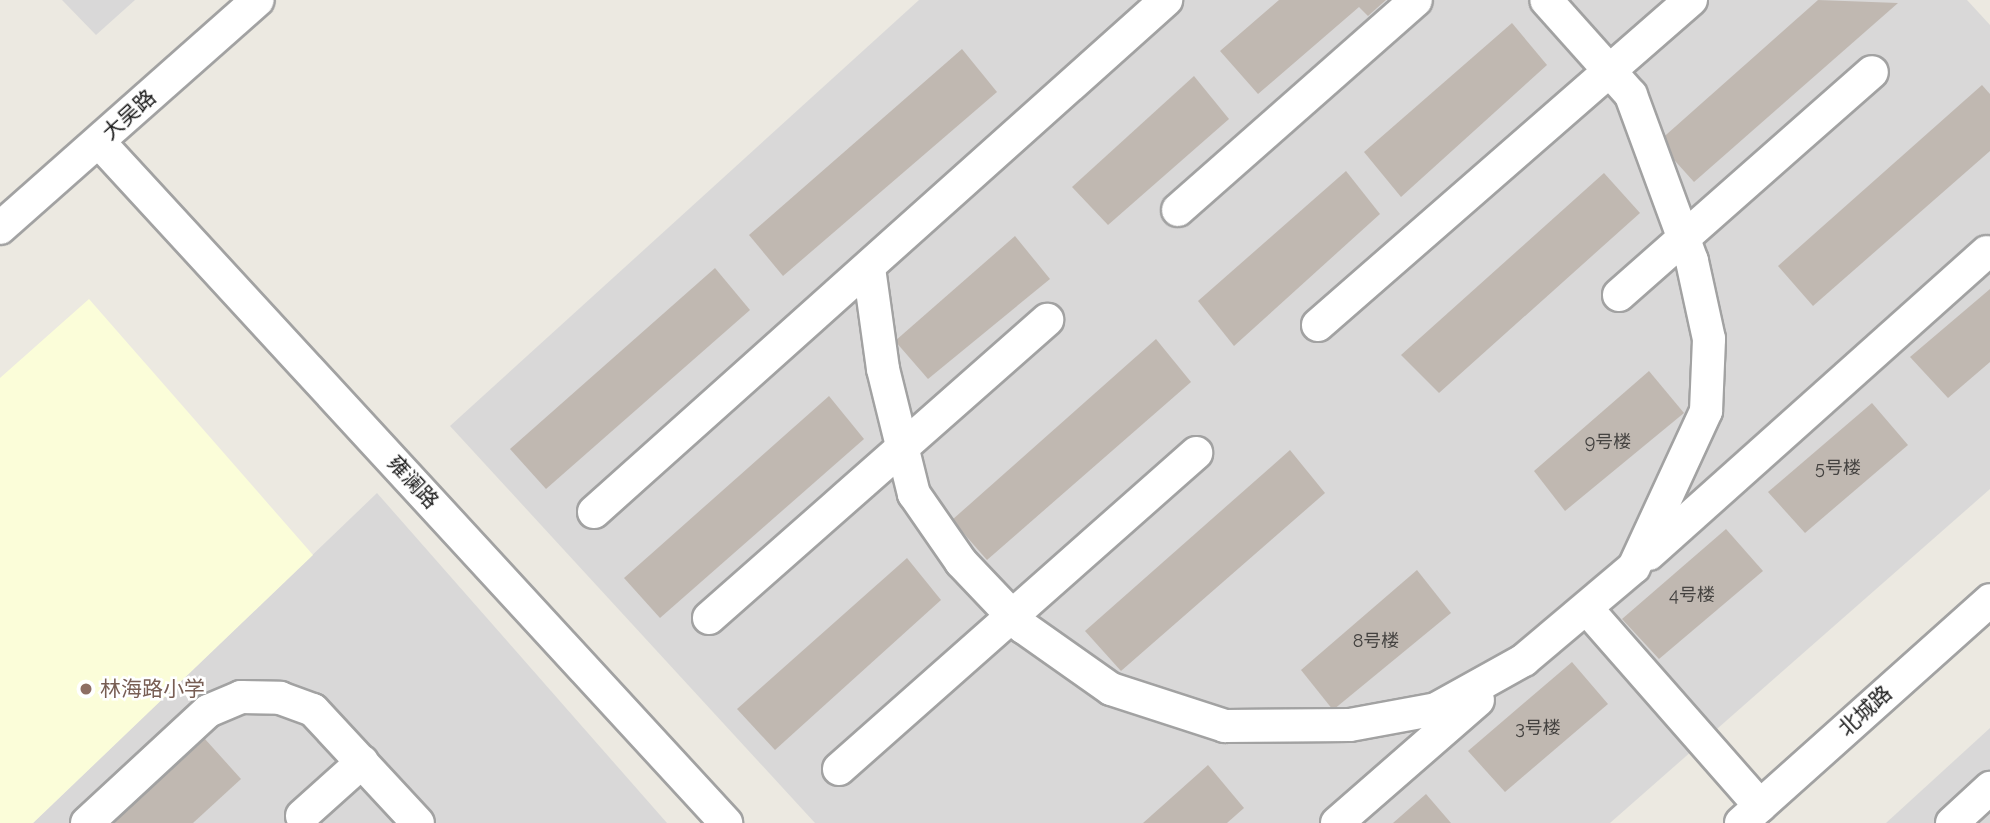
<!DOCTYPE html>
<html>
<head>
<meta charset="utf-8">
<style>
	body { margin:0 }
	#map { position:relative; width:1990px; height:823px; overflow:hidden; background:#ece9e1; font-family:Raleway,"Noto Sans SC",sans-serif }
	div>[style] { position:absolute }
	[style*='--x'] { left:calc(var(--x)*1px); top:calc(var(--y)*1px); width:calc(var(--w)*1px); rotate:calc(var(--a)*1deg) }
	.residential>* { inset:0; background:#d9d8d8 }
	.education>* { inset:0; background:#fbfdd9 }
	.building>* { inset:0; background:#c0b8b1 }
	.roads { filter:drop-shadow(2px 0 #a2a2a2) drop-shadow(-2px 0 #a2a2a2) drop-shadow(0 2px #a2a2a2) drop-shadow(0 -2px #a2a2a2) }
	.minor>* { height:32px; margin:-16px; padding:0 16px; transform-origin:16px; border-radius:16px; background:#fff }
	.dots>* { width:19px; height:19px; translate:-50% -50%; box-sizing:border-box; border:4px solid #fff; border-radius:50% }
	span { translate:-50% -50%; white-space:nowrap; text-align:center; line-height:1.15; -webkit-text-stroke:5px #fff; paint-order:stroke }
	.number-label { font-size:18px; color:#444240 }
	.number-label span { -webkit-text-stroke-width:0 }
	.street-label { font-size:21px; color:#1b1b1b }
	.education-label { font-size:21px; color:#785e54 }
	.left { translate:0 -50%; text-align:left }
</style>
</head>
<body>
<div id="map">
	<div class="residential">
		<div style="clip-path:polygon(62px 0,135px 0,96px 35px)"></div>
		<div style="clip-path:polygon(919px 0,1967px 0,1990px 25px,1990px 489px,1610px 823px,815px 823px,450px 426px)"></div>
		<div style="clip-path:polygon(377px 493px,667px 823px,33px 823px)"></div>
		<div style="clip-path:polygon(1990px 728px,1990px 823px,1886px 823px)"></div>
	</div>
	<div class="education">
		<div style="clip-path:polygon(89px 299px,313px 555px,33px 823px,0 823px,0 378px)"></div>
	</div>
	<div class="building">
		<div style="clip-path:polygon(1279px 0,1386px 0,1368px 16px,1359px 7px,1258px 94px,1220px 51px)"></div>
		<div style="clip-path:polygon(1818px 0,1898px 3px,1694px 182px,1658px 142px)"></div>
		<div style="clip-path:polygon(1512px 23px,1547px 65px,1401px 197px,1364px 152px)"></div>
		<div style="clip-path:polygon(962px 49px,997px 92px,783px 276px,749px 235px)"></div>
		<div style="clip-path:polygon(1194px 76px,1229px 119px,1108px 225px,1072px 187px)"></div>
		<div style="clip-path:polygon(1982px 85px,1990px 94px,1990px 151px,1813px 306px,1778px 266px)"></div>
		<div style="clip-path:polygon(1346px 171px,1380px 214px,1234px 346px,1198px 301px)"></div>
		<div style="clip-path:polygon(1604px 173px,1640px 213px,1439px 393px,1401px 355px)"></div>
		<div style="clip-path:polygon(1015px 236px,1050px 279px,928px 379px,895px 341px)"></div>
		<div style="clip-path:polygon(715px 268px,750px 310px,546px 489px,510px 449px)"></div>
		<div style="clip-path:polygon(1990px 289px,1990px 362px,1948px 398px,1910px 357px)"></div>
		<div style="clip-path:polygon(1156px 339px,1191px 382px,987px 560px,952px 520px)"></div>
		<div style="clip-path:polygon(1649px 371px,1684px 413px,1565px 511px,1534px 471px)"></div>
		<div style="clip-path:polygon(829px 396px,864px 439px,660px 618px,624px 578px)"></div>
		<div style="clip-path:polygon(1872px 403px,1908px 445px,1805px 533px,1768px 492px)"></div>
		<div style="clip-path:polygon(1290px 450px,1325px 493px,1121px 671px,1085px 631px)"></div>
		<div style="clip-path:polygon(1726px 529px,1763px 571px,1659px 659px,1622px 619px)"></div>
		<div style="clip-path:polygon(907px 558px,941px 600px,775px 750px,737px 709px)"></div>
		<div style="clip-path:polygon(1417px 570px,1451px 613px,1333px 710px,1301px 670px)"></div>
		<div style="clip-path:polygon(1572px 662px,1608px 704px,1505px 792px,1468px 751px)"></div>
		<div style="clip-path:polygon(205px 739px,241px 779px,193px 823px,112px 823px)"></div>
		<div style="clip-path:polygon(1208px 765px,1244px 808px,1227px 823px,1143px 823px)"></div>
		<div style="clip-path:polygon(1426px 794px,1451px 823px,1393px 823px)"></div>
	</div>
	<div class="roads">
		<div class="minor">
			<div style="--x:99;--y:142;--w:926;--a:47.36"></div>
			<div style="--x:1178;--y:210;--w:317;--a:-41.4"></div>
			<div style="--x:0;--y:228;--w:344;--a:-41.5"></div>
			<div style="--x:869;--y:268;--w:102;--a:82.1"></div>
			<div style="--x:883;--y:369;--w:129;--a:76.1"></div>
			<div style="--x:914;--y:494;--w:83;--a:55.3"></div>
			<div style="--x:961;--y:562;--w:90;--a:46.4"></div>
			<div style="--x:1023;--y:627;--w:108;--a:35.2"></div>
			<div style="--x:1111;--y:689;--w:120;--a:18"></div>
			<div style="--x:1225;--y:726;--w:125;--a:-0.5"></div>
			<div style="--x:1350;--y:725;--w:87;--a:-10.5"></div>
			<div style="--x:1436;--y:709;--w:101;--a:-29.1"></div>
			<div style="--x:1524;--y:660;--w:144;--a:-40.2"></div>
			<div style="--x:1634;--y:567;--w:172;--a:-65.2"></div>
			<div style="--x:1706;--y:411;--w:72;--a:-87.6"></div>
			<div style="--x:1709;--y:339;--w:80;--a:-102.3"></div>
			<div style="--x:1692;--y:261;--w:177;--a:-110.2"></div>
			<div style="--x:1631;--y:95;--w:127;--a:-131.8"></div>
			<div style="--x:1619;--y:295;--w:337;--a:-41.4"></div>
			<div style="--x:1318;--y:325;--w:495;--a:-41.1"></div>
			<div style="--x:594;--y:512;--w:768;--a:-41.83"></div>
			<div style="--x:1649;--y:554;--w:453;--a:-41.8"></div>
			<div style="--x:1588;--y:610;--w:261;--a:48.7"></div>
			<div style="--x:709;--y:618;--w:451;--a:-41.4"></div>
			<div style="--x:839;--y:769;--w:477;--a:-41.5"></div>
			<div style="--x:302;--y:816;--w:81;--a:-42"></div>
			<div style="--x:87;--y:823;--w:165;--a:-42.8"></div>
			<div style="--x:208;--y:711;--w:36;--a:-23"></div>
			<div style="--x:241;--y:697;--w:39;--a:1"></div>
			<div style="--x:280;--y:698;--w:35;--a:20"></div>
			<div style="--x:313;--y:710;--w:154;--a:47.1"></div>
			<div style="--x:1337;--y:823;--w:187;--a:-41.1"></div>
			<div style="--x:1741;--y:823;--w:334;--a:-41.8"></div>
			<div style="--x:1952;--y:823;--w:52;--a:-42.6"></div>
		</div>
	</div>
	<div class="dots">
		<div style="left:86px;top:689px;background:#8d6e63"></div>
	</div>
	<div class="number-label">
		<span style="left:1608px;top:442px">9号楼</span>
		<span style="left:1838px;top:468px">5号楼</span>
		<span style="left:1692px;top:595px">4号楼</span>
		<span style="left:1376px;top:641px">8号楼</span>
		<span style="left:1538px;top:728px">3号楼</span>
	</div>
	<div class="street-label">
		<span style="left:129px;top:115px;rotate:-42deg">大吴路</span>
		<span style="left:413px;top:482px;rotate:47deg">雍澜路</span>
		<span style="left:1865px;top:711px;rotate:-42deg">北城路</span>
	</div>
	<div class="education-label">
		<span class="left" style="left:100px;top:689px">林海路小学</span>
	</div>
</div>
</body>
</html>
